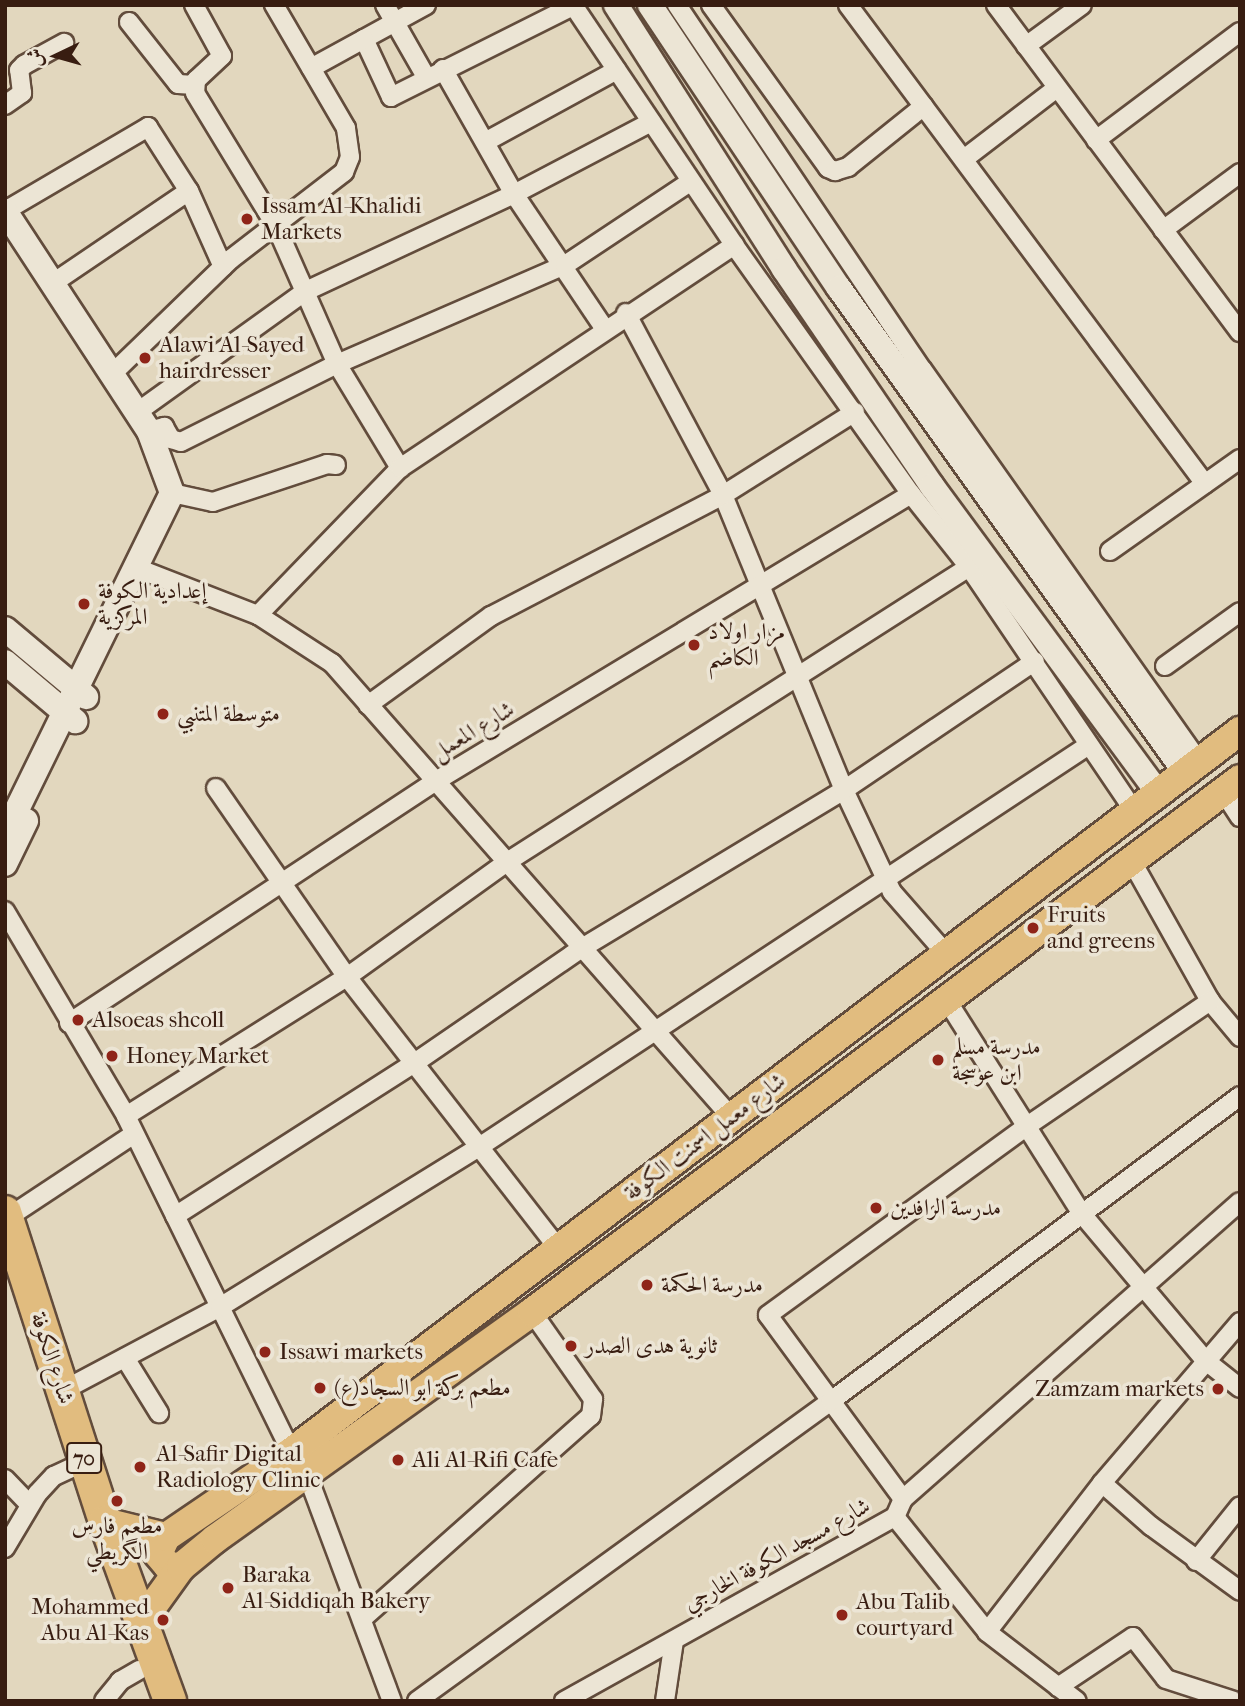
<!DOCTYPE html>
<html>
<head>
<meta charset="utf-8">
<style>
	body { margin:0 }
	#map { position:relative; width:1245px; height:1706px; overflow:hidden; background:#e2d7be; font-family:"IM FELL French Canon",Amiri,serif }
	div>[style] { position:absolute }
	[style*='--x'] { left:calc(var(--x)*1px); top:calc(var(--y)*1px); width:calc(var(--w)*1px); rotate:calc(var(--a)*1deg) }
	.roads { filter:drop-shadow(2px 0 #624c3c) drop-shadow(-2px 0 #624c3c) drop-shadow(0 2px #624c3c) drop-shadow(0 -2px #624c3c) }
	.street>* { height:18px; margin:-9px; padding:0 9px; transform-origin:9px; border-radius:9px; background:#ece5d5 }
	.secondary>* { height:24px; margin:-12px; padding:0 12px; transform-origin:12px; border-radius:12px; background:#ece5d5 }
	.primary>* { height:28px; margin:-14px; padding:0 14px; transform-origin:14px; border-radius:14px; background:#e1bc7f }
	.highway>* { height:32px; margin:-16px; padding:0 16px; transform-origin:16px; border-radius:16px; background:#e1bc7f }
	.dots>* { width:19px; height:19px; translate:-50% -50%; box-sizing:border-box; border:4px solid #ece5d5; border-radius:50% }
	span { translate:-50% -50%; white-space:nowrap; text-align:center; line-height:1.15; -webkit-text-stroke:7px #ece5d5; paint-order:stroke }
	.shield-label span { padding:2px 5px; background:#ece5d5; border:2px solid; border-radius:5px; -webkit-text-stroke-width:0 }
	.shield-label { font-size:21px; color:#381d11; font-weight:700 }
	.poi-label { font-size:23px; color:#381d11 }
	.left { translate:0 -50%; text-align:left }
	.right { translate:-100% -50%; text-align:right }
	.street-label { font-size:23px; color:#381d11 }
	.frame { position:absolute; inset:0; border:7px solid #381d11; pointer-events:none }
	.north { position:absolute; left:21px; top:21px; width:70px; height:70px; -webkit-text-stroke:5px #ece5d5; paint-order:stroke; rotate:265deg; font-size:19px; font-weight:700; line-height:28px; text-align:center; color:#381d11 }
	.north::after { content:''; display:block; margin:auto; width:24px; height:32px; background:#381d11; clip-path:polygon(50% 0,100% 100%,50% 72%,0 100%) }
</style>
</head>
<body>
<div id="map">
	<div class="roads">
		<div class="street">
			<div style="--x:194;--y:5;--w:58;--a:61.2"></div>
			<div style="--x:222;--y:56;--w:35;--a:137"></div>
			<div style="--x:196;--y:80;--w:13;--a:94"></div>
			<div style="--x:195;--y:93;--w:156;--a:58.7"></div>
			<div style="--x:276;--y:226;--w:151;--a:66.2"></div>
			<div style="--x:337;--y:364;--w:122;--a:58.8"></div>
			<div style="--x:385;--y:5;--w:83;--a:60.3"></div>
			<div style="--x:426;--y:5;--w:71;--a:151.3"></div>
			<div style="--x:364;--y:39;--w:64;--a:65"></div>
			<div style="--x:391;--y:97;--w:203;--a:-26.6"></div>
			<div style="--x:573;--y:5;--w:289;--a:56.1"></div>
			<div style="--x:734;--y:245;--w:305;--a:54.6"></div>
			<div style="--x:911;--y:494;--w:93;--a:51.5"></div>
			<div style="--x:969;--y:567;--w:295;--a:55.9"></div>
			<div style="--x:677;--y:5;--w:439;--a:56.1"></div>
			<div style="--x:922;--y:369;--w:481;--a:54.8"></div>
			<div style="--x:711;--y:5;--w:201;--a:54.3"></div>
			<div style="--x:828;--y:168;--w:8;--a:23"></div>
			<div style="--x:835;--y:171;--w:14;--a:-17"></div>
			<div style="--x:848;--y:167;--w:97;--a:-38.8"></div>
			<div style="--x:848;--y:5;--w:597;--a:53.3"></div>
			<div style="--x:996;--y:5;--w:408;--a:53.3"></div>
			<div style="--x:129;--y:22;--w:79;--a:51.7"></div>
			<div style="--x:178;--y:84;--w:17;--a:3"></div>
			<div style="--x:1026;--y:46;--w:69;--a:-36.2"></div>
			<div style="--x:311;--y:68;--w:60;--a:-28.7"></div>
			<div style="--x:443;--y:69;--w:144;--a:60.4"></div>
			<div style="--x:514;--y:194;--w:161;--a:56.1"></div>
			<div style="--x:5;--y:105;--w:21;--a:-35"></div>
			<div style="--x:22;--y:93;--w:23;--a:-97"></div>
			<div style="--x:19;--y:70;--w:7;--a:-45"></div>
			<div style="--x:24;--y:65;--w:46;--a:-28.8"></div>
			<div style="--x:1096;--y:140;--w:180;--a:-36.9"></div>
			<div style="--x:485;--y:142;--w:150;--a:-28.6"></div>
			<div style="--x:964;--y:159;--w:117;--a:-37.4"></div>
			<div style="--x:5;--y:211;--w:166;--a:-30.4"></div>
			<div style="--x:148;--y:127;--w:76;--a:57.4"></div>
			<div style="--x:189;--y:191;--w:83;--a:65.9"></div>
			<div style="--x:1163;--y:230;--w:96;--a:-36.5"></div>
			<div style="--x:53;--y:283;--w:164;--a:-34.1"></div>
			<div style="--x:626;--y:313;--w:206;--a:61.9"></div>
			<div style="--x:723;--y:495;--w:319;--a:67.7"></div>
			<div style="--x:844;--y:790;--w:113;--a:64.8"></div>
			<div style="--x:892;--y:892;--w:85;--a:48.8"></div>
			<div style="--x:113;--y:373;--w:164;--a:-44"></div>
			<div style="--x:231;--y:259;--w:143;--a:-37.6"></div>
			<div style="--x:344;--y:172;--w:16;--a:-68"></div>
			<div style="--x:350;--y:157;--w:29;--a:-98"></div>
			<div style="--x:346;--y:128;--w:143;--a:-120.3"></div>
			<div style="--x:136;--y:413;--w:209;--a:-35.7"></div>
			<div style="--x:306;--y:291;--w:230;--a:-25"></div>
			<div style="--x:514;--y:194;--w:155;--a:-27.7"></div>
			<div style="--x:149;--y:431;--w:16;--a:-15"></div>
			<div style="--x:164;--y:427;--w:14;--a:60"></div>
			<div style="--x:171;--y:439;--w:10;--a:17"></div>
			<div style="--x:181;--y:442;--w:174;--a:-26.6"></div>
			<div style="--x:337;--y:364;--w:249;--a:-23.5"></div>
			<div style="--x:565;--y:265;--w:150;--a:-33.6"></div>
			<div style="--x:172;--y:493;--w:42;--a:12.4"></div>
			<div style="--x:213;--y:502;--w:120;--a:-18.4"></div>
			<div style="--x:327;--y:464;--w:9;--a:6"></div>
			<div style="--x:1110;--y:551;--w:159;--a:-35.3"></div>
			<div style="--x:134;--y:567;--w:133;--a:21.2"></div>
			<div style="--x:258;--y:615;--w:88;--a:33"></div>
			<div style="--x:332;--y:663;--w:606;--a:48.68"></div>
			<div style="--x:258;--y:615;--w:204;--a:-46"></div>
			<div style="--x:400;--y:468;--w:402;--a:-33.7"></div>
			<div style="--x:1165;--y:666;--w:92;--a:-35.8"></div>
			<div style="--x:368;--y:705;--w:152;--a:-35.9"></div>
			<div style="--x:491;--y:616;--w:262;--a:-27.5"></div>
			<div style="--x:723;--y:495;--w:156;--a:-32.2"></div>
			<div style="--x:216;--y:788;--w:230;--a:55.3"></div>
			<div style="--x:347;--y:977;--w:342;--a:52.1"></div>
			<div style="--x:1223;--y:791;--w:31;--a:57"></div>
			<div style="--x:1131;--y:860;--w:162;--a:60.7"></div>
			<div style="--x:1210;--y:1001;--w:47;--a:50.2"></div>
			<div style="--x:5;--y:911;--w:238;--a:59.4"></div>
			<div style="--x:126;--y:1116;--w:374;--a:63.8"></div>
			<div style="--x:946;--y:999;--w:254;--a:57.7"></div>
			<div style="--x:1082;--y:1214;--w:192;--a:49.9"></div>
			<div style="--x:1206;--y:1361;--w:43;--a:38.5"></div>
			<div style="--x:69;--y:1023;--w:440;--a:-33.4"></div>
			<div style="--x:436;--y:781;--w:555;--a:-31.14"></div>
			<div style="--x:126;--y:1116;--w:261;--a:-32.2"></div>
			<div style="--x:347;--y:977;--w:197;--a:-35.7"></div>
			<div style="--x:507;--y:862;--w:548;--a:-32.56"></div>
			<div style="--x:175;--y:1216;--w:282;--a:-32.6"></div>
			<div style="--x:413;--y:1064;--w:205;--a:-34.5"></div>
			<div style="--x:582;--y:948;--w:306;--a:-31.1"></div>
			<div style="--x:844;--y:790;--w:230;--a:-34"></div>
			<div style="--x:7;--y:1218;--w:152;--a:-33.5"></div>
			<div style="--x:125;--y:1358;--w:65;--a:58.3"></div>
			<div style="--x:62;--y:1391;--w:179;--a:-28"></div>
			<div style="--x:220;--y:1307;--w:301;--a:-31.7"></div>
			<div style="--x:476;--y:1149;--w:734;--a:-33.39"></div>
			<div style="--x:307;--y:1474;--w:242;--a:69.5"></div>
			<div style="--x:5;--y:1479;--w:36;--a:46"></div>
			<div style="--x:1102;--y:1483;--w:65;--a:41.3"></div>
			<div style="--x:1151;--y:1526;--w:110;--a:36.1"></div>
			<div style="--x:903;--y:1499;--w:228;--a:-126.3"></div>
			<div style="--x:768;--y:1315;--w:321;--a:-36.1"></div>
			<div style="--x:1027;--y:1126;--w:222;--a:-34.3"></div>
			<div style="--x:895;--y:1517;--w:20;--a:-66"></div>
			<div style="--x:903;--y:1499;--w:449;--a:-41.4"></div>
			<div style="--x:895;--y:1517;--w:147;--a:51.3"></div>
			<div style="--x:987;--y:1632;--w:113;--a:37.5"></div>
			<div style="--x:5;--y:1548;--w:63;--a:-59.3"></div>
			<div style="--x:37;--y:1494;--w:25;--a:-47"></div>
			<div style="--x:54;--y:1476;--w:19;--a:-25"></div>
			<div style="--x:1196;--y:1561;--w:70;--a:-51.3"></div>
			<div style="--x:362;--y:1619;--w:306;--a:-41.6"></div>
			<div style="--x:591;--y:1416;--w:17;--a:-83"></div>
			<div style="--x:593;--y:1399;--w:106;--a:-125"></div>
			<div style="--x:987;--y:1632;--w:188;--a:-52.3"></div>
			<div style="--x:1102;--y:1483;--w:212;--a:-49.4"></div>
			<div style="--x:1058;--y:1687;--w:90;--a:-33.7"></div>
			<div style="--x:1133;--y:1637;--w:53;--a:51.8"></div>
			<div style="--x:1166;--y:1679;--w:71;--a:17.9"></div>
			<div style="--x:104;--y:1701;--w:26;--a:-51"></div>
			<div style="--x:120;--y:1681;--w:22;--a:-30"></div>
			<div style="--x:417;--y:1701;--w:511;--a:-35.93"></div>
			<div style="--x:831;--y:1401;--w:510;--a:-36.71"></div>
			<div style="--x:564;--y:1701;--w:379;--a:-29.1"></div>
			<div style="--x:665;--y:1701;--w:61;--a:-81.5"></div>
		</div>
		<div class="secondary">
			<div style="--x:616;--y:5;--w:313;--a:57.5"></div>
			<div style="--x:784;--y:269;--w:263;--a:55.7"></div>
			<div style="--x:932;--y:486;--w:380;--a:53.6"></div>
			<div style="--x:650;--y:5;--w:340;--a:56.3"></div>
			<div style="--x:839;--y:288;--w:595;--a:54.44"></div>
			<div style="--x:5;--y:211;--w:263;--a:56.8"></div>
			<div style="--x:149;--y:431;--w:66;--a:69.6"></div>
			<div style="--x:172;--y:493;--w:380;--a:116.1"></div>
			<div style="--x:5;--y:629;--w:106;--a:40"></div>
			<div style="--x:5;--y:662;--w:92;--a:40.1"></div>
			<div style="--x:5;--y:864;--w:48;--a:-64"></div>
		</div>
		<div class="primary">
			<div style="--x:105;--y:1522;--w:63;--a:13.8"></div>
			<div style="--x:181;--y:1567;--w:13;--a:-176"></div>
			<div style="--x:168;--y:1566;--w:16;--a:-130"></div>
			<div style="--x:158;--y:1554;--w:19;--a:-65"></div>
			<div style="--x:166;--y:1537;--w:151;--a:-34.2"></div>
			<div style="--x:291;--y:1452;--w:1192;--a:-37.23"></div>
			<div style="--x:142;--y:1621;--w:67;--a:-54.2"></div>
			<div style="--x:181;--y:1567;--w:44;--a:-39.5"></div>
			<div style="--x:215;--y:1539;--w:390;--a:-35.6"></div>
			<div style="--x:532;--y:1312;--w:886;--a:-36.97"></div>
		</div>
		<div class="highway">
			<div style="--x:5;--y:1212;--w:326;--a:72.1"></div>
			<div style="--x:105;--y:1522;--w:190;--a:70"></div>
		</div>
	</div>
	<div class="dots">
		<div style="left:247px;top:219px;background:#8f2418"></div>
		<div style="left:145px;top:358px;background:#8f2418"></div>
		<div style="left:84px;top:604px;background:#8f2418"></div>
		<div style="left:694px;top:645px;background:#8f2418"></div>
		<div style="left:163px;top:714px;background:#8f2418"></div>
		<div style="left:1033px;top:928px;background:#8f2418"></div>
		<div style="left:78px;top:1020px;background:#8f2418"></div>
		<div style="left:112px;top:1056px;background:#8f2418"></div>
		<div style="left:938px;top:1060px;background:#8f2418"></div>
		<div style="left:876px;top:1208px;background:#8f2418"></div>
		<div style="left:647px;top:1285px;background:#8f2418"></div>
		<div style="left:571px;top:1346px;background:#8f2418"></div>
		<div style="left:265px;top:1352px;background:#8f2418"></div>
		<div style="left:320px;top:1388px;background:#8f2418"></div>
		<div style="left:1218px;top:1389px;background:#8f2418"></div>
		<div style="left:398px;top:1460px;background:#8f2418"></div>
		<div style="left:140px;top:1467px;background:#8f2418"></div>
		<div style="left:117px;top:1501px;background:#8f2418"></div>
		<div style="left:228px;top:1588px;background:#8f2418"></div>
		<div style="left:842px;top:1615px;background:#8f2418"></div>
		<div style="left:163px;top:1620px;background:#8f2418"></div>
	</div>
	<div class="shield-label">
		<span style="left:84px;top:1458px">70</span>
	</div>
	<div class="poi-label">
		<span class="left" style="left:261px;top:219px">Issam Al-Khalidi<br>Markets</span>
		<span class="left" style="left:159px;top:358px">Alawi Al-Sayed<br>hairdresser</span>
		<span class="left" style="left:98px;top:604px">إعدادية الكوفة<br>المركزية</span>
		<span class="left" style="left:708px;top:645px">مزار اولاد<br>الكاضم</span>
		<span class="left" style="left:177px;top:714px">متوسطة المتنبي</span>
		<span class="left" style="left:1047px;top:928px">Fruits<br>and greens</span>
		<span class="left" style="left:92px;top:1020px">Alsoeas shcoll</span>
		<span class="left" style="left:952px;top:1060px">مدرسة مسلم<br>ابن عوسجة</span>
		<span class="left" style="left:126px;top:1056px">Honey Market</span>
		<span class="left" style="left:890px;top:1208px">مدرسة الرافدين</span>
		<span class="left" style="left:661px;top:1285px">مدرسة الحكمة</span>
		<span class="left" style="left:585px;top:1346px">ثانوية هدى الصدر</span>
		<span class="left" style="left:279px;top:1352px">Issawi markets</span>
		<span class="left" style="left:334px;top:1388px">مطعم بركة ابو السجاد(ع)</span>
		<span class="right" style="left:1204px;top:1389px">Zamzam markets</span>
		<span class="left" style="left:156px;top:1467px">Al-Safir Digital<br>Radiology Clinic</span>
		<span class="left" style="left:412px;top:1460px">Ali Al-Rifi Cafe</span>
		<span style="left:117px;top:1539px">مطعم فارس<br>الگريطي</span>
		<span class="left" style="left:242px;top:1588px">Baraka<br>Al-Siddiqah Bakery</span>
		<span class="left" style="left:856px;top:1615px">Abu Talib<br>courtyard</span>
		<span class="right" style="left:149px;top:1620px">Mohammed<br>Abu Al-Kas</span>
	</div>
	<div class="street-label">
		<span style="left:473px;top:731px;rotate:-31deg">شارع المعمل</span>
		<span style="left:705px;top:1137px;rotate:-37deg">شارع معمل اسمنت الكوفة</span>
		<span style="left:52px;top:1358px;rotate:72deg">شارع الكوفة</span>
		<span style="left:777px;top:1555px;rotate:-29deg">شارع مسجد الكوفة الخارجي</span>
	</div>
	<div class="frame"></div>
	<div class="north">ش</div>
</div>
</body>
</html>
